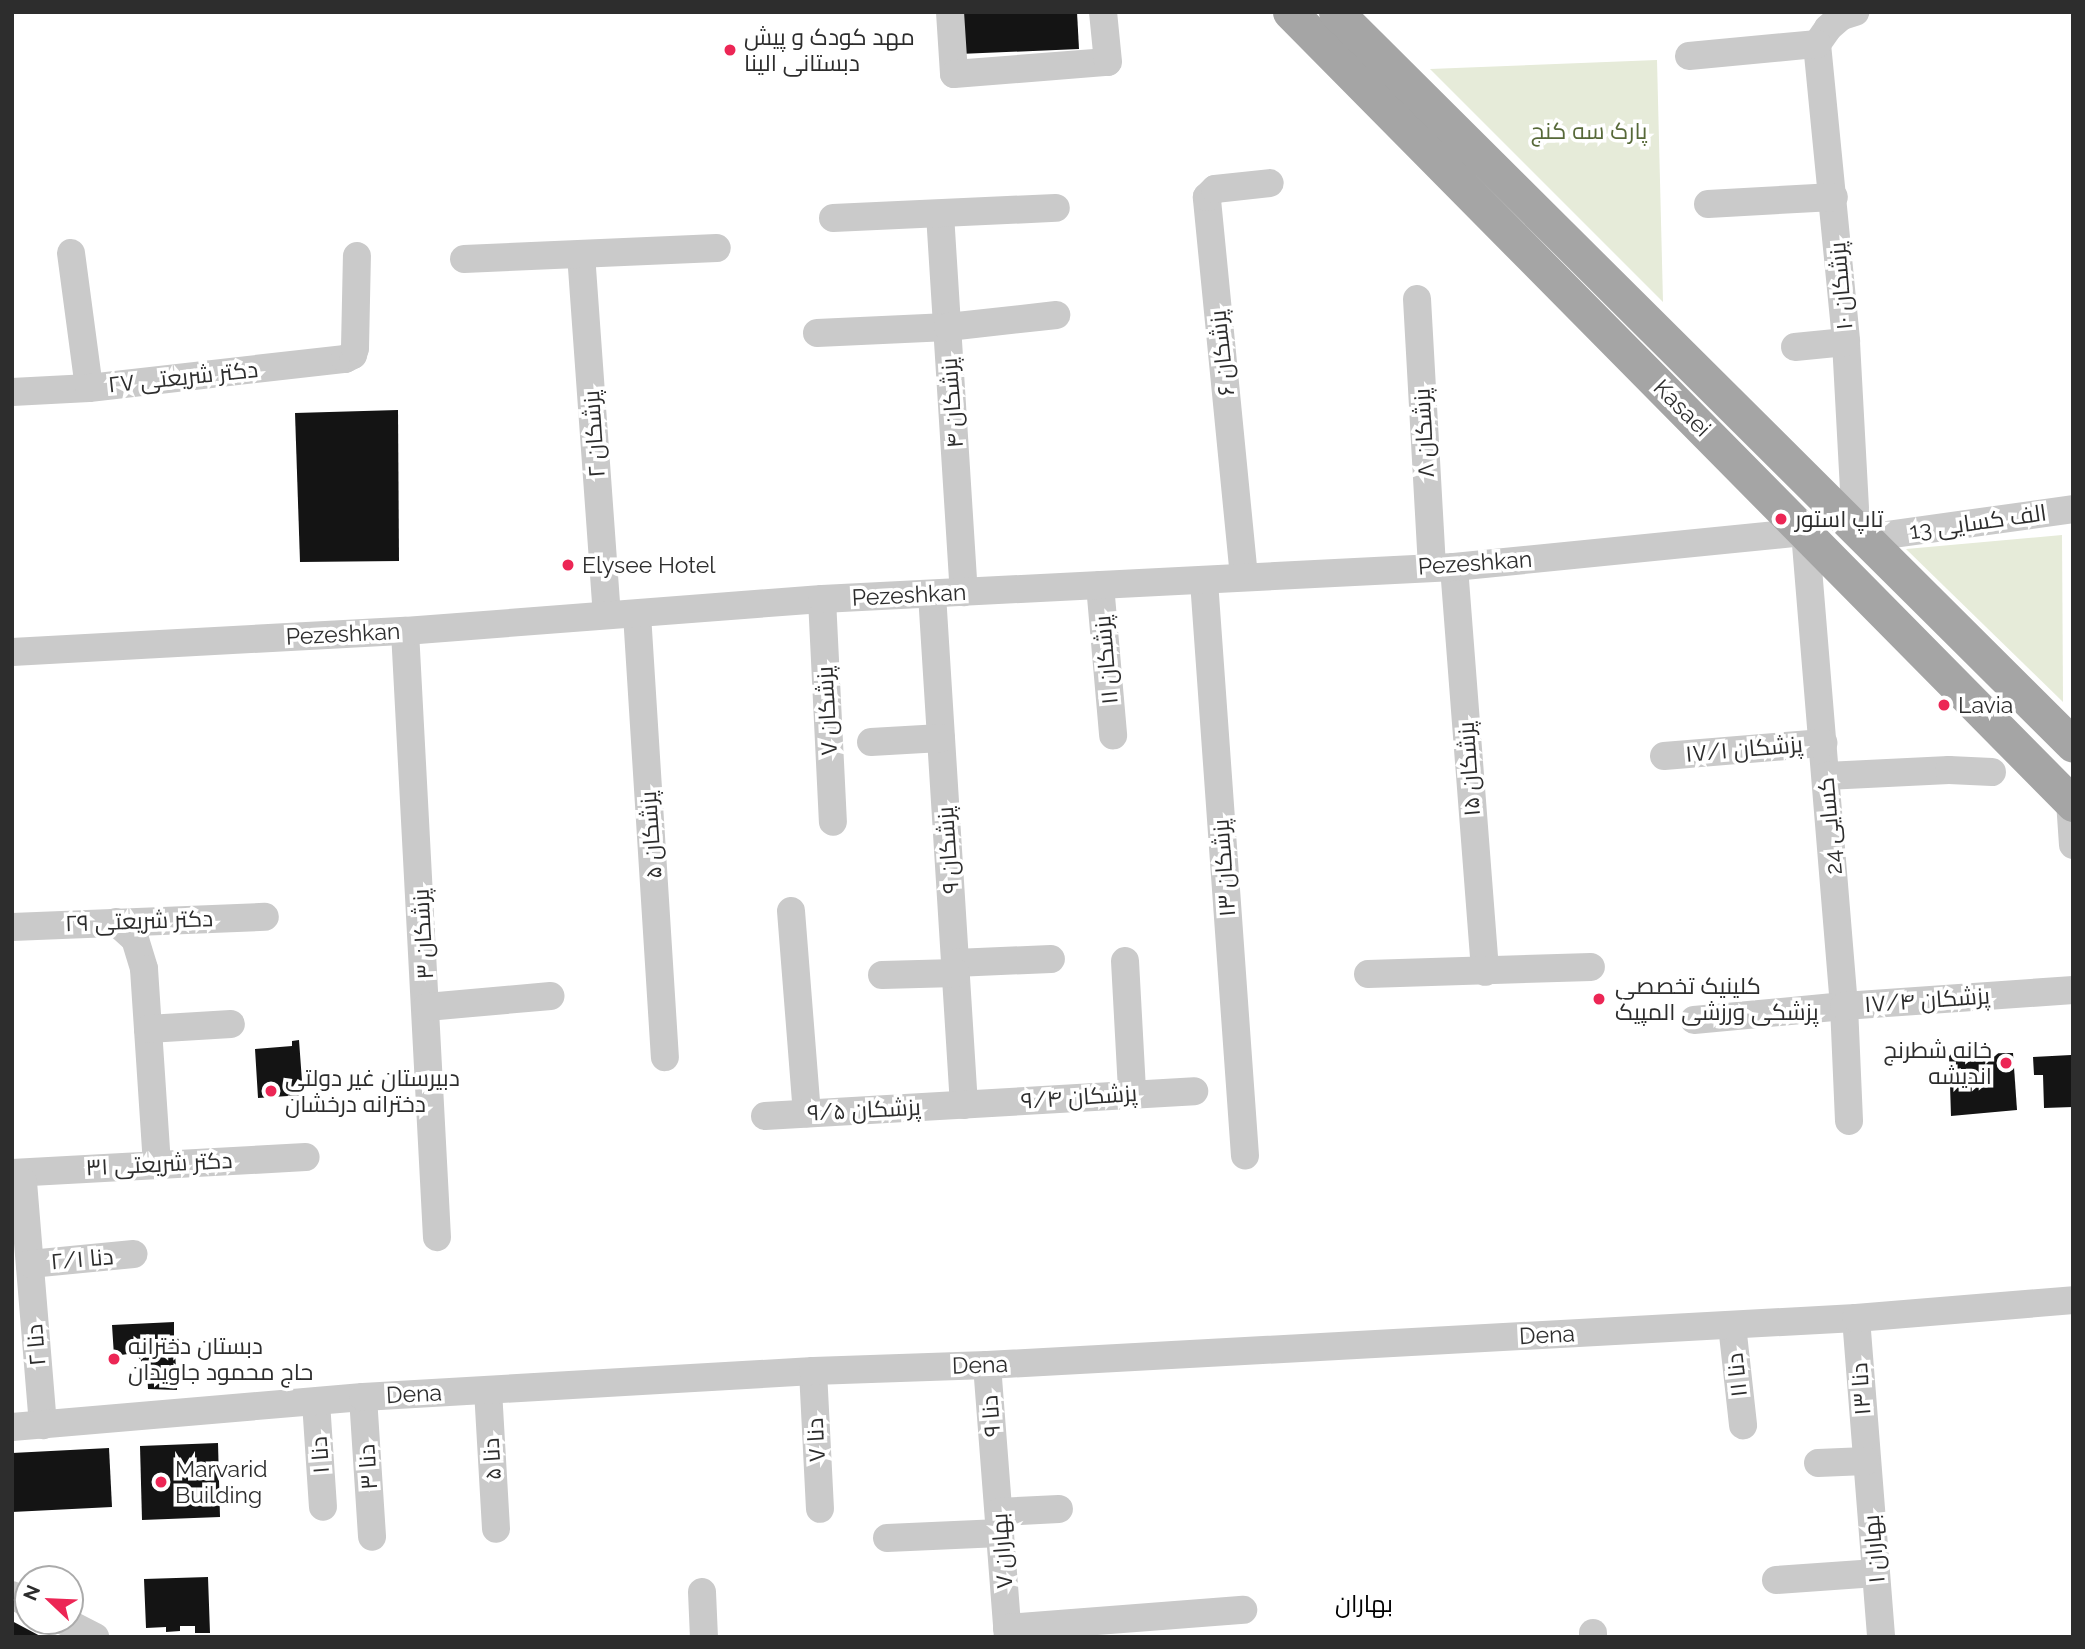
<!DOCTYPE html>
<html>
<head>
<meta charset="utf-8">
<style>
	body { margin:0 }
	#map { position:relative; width:2085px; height:1649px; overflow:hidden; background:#fff; font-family:Raleway,Cairo,sans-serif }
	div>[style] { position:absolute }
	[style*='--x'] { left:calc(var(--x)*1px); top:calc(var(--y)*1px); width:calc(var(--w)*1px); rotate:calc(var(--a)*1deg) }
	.green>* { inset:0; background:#e6ebd9 }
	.building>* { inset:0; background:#141414 }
	.minor>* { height:28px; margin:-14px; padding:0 14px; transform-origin:14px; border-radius:14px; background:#cacaca }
	.major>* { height:35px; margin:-17.5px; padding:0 17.5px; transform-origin:17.5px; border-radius:17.5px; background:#a5a5a5 }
	.dots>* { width:19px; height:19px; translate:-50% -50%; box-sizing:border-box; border:4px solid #fff; border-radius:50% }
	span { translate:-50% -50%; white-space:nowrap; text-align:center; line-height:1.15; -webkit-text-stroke:7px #fff; paint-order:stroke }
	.poi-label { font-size:23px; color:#2d2d2d }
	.left { translate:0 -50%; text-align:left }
	.right { translate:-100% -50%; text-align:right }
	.park-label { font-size:23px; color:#576939 }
	.street-label { font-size:23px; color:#2d2d2d }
	.neighbourhood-label { font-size:24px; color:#000 }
	.frame { position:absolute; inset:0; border:14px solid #2d2d2d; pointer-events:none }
	.north { position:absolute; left:14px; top:1565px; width:70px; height:70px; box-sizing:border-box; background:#fff; border:2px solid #ababab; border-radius:50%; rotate:293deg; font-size:19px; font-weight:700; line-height:28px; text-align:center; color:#2d2d2d }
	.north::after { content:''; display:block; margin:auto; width:24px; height:32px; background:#ec2655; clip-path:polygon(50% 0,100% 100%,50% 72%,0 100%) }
</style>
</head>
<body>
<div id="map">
	<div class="green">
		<div style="clip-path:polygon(1657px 60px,1663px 302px,1430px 69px)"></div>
		<div style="clip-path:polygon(2062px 535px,2063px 702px,1906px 549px)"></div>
	</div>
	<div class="building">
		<div style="clip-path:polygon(958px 12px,1077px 12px,1079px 49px,959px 54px)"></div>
		<div style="clip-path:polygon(398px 410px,399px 561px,300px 562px,295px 413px)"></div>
		<div style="clip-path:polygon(299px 1040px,303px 1095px,258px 1098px,255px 1049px,292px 1046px,292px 1041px)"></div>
		<div style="clip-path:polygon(2013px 1053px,2017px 1110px,1951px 1116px,1949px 1054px)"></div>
		<div style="clip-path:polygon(2071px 1055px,2073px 1107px,2044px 1108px,2043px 1075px,2034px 1075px,2033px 1057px)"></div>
		<div style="clip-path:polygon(174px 1322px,174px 1338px,179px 1339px,179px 1350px,175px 1350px,177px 1390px,148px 1389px,147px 1368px,135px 1353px,114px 1356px,112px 1325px)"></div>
		<div style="clip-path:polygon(218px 1443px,220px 1517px,142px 1520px,140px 1446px)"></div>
		<div style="clip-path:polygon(109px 1448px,112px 1507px,12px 1512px,12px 1453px)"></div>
		<div style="clip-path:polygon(208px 1577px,210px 1633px,195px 1633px,195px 1626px,180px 1626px,180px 1631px,166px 1632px,166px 1627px,146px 1628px,144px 1579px)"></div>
		<div style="clip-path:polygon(12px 1621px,42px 1637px,12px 1637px)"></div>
	</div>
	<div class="minor">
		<div style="--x:950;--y:12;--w:62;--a:86.3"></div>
		<div style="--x:954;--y:74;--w:154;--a:-4.5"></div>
		<div style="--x:1108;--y:62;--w:50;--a:-95.7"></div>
		<div style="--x:1817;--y:44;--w:299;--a:84.4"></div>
		<div style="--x:1846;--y:342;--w:186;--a:86.9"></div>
		<div style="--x:1817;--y:44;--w:19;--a:-55"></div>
		<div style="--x:1828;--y:28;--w:18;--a:-41"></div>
		<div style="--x:1842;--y:16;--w:14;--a:-17"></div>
		<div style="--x:1689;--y:56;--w:129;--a:-5.4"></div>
		<div style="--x:1708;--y:204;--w:126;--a:-3.2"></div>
		<div style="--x:940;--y:214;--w:379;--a:86.4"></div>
		<div style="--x:833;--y:218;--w:223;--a:-2.6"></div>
		<div style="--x:71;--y:253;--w:136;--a:82.4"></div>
		<div style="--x:581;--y:254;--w:362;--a:85.9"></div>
		<div style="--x:464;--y:259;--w:253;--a:-2.5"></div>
		<div style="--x:1417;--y:299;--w:268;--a:86.8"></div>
		<div style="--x:817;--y:333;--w:131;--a:-2.6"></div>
		<div style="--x:948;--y:327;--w:109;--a:-6.3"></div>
		<div style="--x:1795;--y:347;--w:51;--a:-5.6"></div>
		<div style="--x:12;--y:392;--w:77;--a:-3"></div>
		<div style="--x:89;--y:388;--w:258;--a:-6.5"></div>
		<div style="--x:345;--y:359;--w:9;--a:-27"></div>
		<div style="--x:353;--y:355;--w:7;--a:-74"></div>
		<div style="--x:355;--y:348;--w:92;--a:-88.8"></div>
		<div style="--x:1865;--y:538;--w:210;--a:-7.9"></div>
		<div style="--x:1454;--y:567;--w:406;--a:85.6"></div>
		<div style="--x:1244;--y:577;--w:382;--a:-95.6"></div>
		<div style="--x:1207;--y:197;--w:11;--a:-45"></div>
		<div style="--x:1215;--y:189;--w:55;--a:-6.2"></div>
		<div style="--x:1204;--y:581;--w:576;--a:85.92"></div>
		<div style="--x:1100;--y:585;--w:151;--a:85"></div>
		<div style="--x:932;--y:594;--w:512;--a:86.42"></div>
		<div style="--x:822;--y:599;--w:223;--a:87.2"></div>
		<div style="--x:637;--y:614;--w:444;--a:86.4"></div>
		<div style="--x:405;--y:631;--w:607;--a:86.98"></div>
		<div style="--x:12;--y:652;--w:394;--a:-3.1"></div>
		<div style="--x:405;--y:631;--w:418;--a:-4.4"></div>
		<div style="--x:822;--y:599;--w:633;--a:-2.9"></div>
		<div style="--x:1454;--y:567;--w:353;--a:-5.7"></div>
		<div style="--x:1805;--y:532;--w:476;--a:85.3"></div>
		<div style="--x:1844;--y:1006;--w:115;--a:87.5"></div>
		<div style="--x:871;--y:742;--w:70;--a:-3.3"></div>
		<div style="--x:1664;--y:756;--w:160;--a:-4.7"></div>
		<div style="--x:1826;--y:776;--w:123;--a:-2.8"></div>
		<div style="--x:1949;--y:770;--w:43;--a:2.7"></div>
		<div style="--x:2070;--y:801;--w:44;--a:86.1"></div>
		<div style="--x:791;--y:911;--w:203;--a:85.5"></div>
		<div style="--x:116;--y:922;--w:25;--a:42"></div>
		<div style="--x:135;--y:939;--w:31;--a:73"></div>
		<div style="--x:144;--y:969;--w:195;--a:86.2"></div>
		<div style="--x:12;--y:927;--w:253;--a:-2.3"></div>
		<div style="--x:1125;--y:961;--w:131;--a:86.9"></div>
		<div style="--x:955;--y:963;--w:96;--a:-2.4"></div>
		<div style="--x:1368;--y:974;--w:223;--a:-1.8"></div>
		<div style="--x:882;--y:975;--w:74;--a:-1.5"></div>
		<div style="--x:427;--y:1007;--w:124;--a:-5.1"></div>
		<div style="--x:1694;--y:1020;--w:151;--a:-5.3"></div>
		<div style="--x:1844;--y:1006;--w:230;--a:-4"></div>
		<div style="--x:148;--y:1029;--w:83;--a:-3.4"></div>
		<div style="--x:765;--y:1116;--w:430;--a:-3.3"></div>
		<div style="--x:12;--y:1173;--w:294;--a:-3.1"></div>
		<div style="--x:23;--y:1182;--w:244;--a:85.3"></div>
		<div style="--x:30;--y:1264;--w:104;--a:-5.5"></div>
		<div style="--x:1856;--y:1318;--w:320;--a:85.5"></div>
		<div style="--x:1732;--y:1325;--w:101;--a:83.7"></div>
		<div style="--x:987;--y:1365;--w:273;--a:85.6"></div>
		<div style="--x:813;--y:1371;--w:138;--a:87.1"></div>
		<div style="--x:488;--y:1390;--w:139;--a:86.7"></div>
		<div style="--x:363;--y:1397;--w:140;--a:86.3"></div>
		<div style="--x:316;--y:1402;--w:105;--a:86.2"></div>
		<div style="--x:12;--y:1427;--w:352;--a:-4.9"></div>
		<div style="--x:363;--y:1397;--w:451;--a:-3.3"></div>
		<div style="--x:813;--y:1371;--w:174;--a:-2"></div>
		<div style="--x:987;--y:1365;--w:870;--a:-3.1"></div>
		<div style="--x:1856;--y:1318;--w:218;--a:-4.7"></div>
		<div style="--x:1818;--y:1463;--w:48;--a:-2.4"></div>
		<div style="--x:999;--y:1512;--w:60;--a:-2.9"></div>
		<div style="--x:887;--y:1538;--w:113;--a:-2.5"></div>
		<div style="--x:1776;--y:1580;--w:100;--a:-4"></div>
		<div style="--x:702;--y:1592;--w:45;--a:87.5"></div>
		<div style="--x:12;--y:1595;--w:18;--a:27"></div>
		<div style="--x:64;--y:1621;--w:35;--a:27"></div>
		<div style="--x:1007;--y:1628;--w:237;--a:-4.4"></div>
		<div style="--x:1593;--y:1633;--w:4;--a:90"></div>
	</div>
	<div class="major">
		<div style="--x:1290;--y:12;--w:1114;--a:45.33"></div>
		<div style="--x:1336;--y:12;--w:1039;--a:44.84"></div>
	</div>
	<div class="dots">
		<div style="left:730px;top:50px;background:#ec2655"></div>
		<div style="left:1781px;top:519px;background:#ec2655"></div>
		<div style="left:568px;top:565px;background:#ec2655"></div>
		<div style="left:1944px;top:705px;background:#ec2655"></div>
		<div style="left:1599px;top:999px;background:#ec2655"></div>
		<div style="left:2006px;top:1063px;background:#ec2655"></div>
		<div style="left:271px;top:1091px;background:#ec2655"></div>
		<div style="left:114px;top:1359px;background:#ec2655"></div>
		<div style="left:161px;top:1482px;background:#ec2655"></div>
	</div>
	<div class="poi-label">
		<span class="left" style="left:744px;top:50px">مهد کودک و پیش<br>دبستانی الینا</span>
		<span class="left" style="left:1795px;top:519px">تاپ استور</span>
		<span class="left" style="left:582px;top:565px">Elysee Hotel</span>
		<span class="left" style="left:1958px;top:705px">Lavia</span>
		<span class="left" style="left:1615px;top:999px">کلینیک تخصصی<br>پزشکی ورزشی المپیک</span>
		<span class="right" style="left:1992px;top:1063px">خانه شطرنج<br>اندیشه</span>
		<span class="left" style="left:285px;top:1091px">دبیرستان غیر دولتی<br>دخترانه درخشان</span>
		<span class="left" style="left:128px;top:1359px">دبستان دخترانه<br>حاج محمود جاویدان</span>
		<span class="left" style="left:175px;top:1482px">Marvarid<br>Building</span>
	</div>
	<div class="park-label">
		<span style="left:1589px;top:131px">پارک سه کنج</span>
	</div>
	<div class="street-label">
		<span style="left:1841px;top:286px;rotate:-95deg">۱۰ پزشکان</span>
		<span style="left:1222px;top:353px;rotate:-96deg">۶ پزشکان</span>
		<span style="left:183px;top:377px;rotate:-6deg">۲۷ دکتر شریعتی</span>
		<span style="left:952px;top:403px;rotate:-94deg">۴ پزشکان</span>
		<span style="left:1682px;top:408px;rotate:45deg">Kasaei</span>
		<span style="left:1424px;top:433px;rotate:-93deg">۸ پزشکان</span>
		<span style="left:594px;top:434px;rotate:-94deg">۲ پزشکان</span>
		<span style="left:1978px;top:522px;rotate:-8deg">13 الف کسایی</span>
		<span style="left:1475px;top:563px;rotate:-4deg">Pezeshkan</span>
		<span style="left:909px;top:595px;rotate:-3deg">Pezeshkan</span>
		<span style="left:343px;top:634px;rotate:-3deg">Pezeshkan</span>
		<span style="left:1106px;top:660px;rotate:-95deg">۱۱ پزشکان</span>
		<span style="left:827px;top:711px;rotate:-93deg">۷ پزشکان</span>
		<span style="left:1744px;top:749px;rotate:-5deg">۱۷/۱ پزشکان</span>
		<span style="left:1469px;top:769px;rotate:-94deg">۱۵ پزشکان</span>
		<span style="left:1830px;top:826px;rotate:-95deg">کسایی 24</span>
		<span style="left:651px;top:835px;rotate:-94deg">۵ پزشکان</span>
		<span style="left:948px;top:850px;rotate:-94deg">۹ پزشکان</span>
		<span style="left:1224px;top:868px;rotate:-94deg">۱۳ پزشکان</span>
		<span style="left:139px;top:921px;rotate:-2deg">۲۹ دکتر شریعتی</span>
		<span style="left:423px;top:934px;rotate:-93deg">۳ پزشکان</span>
		<span style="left:1927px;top:1000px;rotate:-4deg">۱۷/۴ پزشکان</span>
		<span style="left:1079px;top:1097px;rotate:-4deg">۹/۴ پزشکان</span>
		<span style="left:864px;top:1110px;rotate:-3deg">۹/۵ پزشکان</span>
		<span style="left:159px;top:1164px;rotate:-3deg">۳۱ دکتر شریعتی</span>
		<span style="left:82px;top:1259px;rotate:-5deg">۲/۱ دنا</span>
		<span style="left:1547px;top:1335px;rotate:-3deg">Dena</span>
		<span style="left:36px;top:1345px;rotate:-95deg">۲ دنا</span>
		<span style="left:980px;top:1365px;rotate:-2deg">Dena</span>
		<span style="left:1737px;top:1375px;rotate:-96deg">۱۱ دنا</span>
		<span style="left:1861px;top:1389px;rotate:-94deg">۱۳ دنا</span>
		<span style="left:414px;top:1394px;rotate:-3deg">Dena</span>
		<span style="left:991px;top:1416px;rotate:-94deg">۹ دنا</span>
		<span style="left:816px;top:1440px;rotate:-93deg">۷ دنا</span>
		<span style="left:320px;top:1455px;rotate:-94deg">۱ دنا</span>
		<span style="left:492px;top:1459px;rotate:-93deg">۵ دنا</span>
		<span style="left:368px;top:1467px;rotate:-94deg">۳ دنا</span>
		<span style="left:1874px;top:1549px;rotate:-95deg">بهاران ۱</span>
		<span style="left:1002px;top:1551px;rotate:-94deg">۷ بهاران</span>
	</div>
	<div class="neighbourhood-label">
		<span style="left:1364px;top:1604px">بهاران</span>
	</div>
	<div class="frame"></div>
	<div class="north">N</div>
</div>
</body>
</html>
